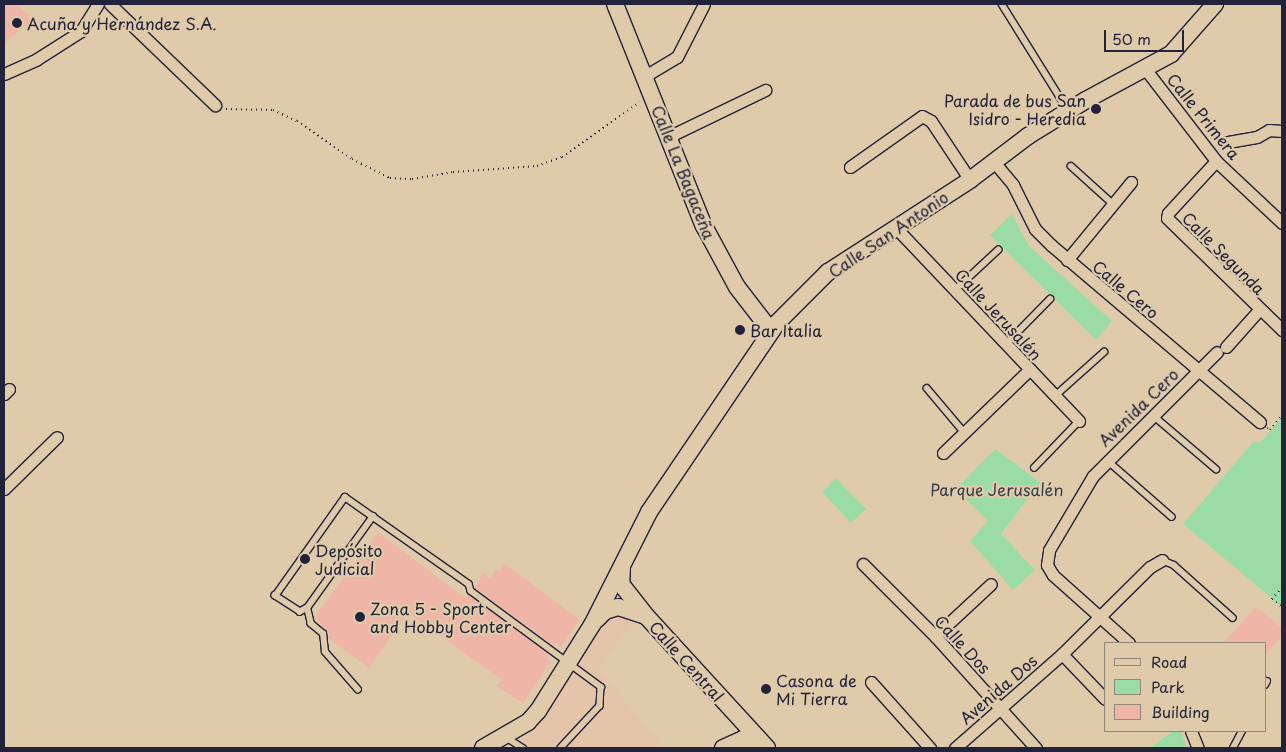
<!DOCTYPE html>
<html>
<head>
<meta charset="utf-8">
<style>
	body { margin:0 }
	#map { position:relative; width:1286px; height:752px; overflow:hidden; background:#dfcbaa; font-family:"Playpen Sans",sans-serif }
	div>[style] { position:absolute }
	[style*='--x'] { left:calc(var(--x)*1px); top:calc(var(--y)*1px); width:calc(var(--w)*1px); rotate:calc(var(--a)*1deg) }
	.built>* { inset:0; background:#e4c5a9 }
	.green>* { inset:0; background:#9bdca6 }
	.building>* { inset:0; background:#efb6a8 }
	.path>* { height:2px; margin-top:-1px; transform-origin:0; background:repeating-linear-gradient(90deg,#22223b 0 1px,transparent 0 5px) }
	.roads { filter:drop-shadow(1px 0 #22223b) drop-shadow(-1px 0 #22223b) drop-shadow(0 1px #22223b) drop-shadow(0 -1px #22223b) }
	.lane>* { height:5.5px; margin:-2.75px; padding:0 2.75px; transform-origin:2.75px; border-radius:2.75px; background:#dfcbaa }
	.street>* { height:11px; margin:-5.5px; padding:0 5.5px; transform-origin:5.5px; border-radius:5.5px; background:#dfcbaa }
	.secondary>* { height:16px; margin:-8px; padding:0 8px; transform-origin:8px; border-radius:8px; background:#dfcbaa }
	.dots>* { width:14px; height:14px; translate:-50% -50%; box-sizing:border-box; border:2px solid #dfcbaa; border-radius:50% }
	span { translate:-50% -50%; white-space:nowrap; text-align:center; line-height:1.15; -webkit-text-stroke:4.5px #dfcbaa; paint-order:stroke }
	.poi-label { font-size:16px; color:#22223b }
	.left { translate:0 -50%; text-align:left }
	.right { translate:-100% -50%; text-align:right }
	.street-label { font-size:16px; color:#22223b }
	.park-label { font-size:16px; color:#343e4b }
	.frame { position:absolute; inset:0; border:5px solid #22223b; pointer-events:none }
	.legend { position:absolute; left:1104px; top:642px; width:162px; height:90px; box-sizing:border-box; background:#dfcbaa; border:1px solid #93877e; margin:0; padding:6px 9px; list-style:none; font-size:15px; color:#22223b }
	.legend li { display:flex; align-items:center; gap:10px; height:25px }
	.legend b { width:25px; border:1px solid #93877e }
	.scale { position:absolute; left:1104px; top:30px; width:80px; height:22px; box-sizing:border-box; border:2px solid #22223b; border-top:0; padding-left:6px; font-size:15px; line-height:18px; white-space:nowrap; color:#22223b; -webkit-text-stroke:4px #dfcbaa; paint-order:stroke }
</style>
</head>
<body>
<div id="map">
	<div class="built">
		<div style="clip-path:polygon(622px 612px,633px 622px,598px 669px,664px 748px,512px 748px,532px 732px,612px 613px)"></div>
	</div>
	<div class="green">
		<div style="clip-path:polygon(1012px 214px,1029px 246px,1112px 321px,1096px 340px,990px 235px)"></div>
		<div style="clip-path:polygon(1282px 417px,1282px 607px,1183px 524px,1254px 441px,1261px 442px)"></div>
		<div style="clip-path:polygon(995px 449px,1040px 482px,1001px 534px,1035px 570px,1013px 590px,970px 541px,988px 521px,956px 489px)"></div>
		<div style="clip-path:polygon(836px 478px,866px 509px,851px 523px,822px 492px)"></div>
		<div style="clip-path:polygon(1173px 731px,1181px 731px,1187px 748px,1149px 748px)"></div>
	</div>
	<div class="building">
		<div style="clip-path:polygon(4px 4px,16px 4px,34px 19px,4px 43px)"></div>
		<div style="clip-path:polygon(378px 532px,465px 598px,468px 594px,549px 654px,546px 658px,551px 662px,523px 703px,496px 686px,502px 680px,408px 613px,369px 668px,328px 638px,330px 635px,314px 617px)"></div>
		<div style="clip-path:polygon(505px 564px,580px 620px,561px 647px,556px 643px,554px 646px,475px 588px,483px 573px,490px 578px,496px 569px,499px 571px)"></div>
		<div style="clip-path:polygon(1256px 607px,1282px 628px,1282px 636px,1265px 655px,1265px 643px,1223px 643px)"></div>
	</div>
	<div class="path">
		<div style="--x:226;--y:109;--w:47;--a:1.2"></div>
		<div style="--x:273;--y:110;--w:26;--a:25"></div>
		<div style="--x:297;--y:121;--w:67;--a:34.6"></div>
		<div style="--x:352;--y:159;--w:42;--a:26.6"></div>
		<div style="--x:390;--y:178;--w:22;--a:3"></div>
		<div style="--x:412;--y:179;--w:42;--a:-9.7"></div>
		<div style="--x:453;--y:172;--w:84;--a:-4.1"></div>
		<div style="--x:537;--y:166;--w:27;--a:-20"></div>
		<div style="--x:562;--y:157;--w:95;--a:-35.2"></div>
		<div style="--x:1267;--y:428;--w:4;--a:34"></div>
		<div style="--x:1270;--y:430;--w:19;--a:-51"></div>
		<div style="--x:1282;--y:587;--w:16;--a:130"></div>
		<div style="--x:1272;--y:599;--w:13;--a:39"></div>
	</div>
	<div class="roads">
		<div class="lane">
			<div style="--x:1002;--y:4;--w:125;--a:58.1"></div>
			<div style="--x:1071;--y:166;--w:57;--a:42.1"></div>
			<div style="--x:955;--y:290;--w:59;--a:-42.9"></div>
			<div style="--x:1006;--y:344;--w:63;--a:-45.6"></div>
			<div style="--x:927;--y:388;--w:57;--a:49.9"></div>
			<div style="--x:1055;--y:396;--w:66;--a:-41.9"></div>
			<div style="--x:1154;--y:416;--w:82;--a:40.5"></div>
			<div style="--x:1107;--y:460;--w:86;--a:41.2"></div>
			<div style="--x:1034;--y:468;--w:65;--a:-46.2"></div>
			<div style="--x:1162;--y:560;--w:13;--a:23"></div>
			<div style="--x:1174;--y:565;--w:79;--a:41.9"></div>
			<div style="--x:307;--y:608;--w:8;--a:150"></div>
			<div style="--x:300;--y:612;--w:30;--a:-147"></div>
			<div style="--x:275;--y:596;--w:121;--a:-54.7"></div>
			<div style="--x:345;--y:497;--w:151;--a:35.1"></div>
			<div style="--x:469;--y:584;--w:7;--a:74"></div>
			<div style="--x:471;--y:591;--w:162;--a:36.4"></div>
			<div style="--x:601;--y:687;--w:19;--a:93"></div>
			<div style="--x:600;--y:706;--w:57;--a:132.9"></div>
			<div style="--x:1265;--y:685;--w:4;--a:-63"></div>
			<div style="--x:358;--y:690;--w:50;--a:-131"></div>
			<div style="--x:325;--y:652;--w:18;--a:-96"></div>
			<div style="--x:323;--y:634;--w:16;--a:-140"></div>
			<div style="--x:311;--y:624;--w:16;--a:-104"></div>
			<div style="--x:307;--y:608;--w:113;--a:-54.3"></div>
			<div style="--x:509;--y:739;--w:17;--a:33"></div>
			<div style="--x:1233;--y:748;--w:19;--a:-62"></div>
		</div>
		<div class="street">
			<div style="--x:110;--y:4;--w:146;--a:43.9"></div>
			<div style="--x:1146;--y:70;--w:115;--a:52.4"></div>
			<div style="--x:1216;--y:161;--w:91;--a:43.2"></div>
			<div style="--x:4;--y:74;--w:36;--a:-24"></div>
			<div style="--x:37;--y:59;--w:52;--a:-32.5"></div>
			<div style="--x:81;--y:31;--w:32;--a:-58"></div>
			<div style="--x:645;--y:76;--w:37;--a:-31"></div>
			<div style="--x:677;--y:57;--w:59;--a:-63"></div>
			<div style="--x:670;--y:136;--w:106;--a:-25.8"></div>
			<div style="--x:1228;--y:142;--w:29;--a:-10"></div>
			<div style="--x:1257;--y:137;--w:14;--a:-30"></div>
			<div style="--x:1269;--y:130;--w:13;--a:4"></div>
			<div style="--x:1216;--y:161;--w:71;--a:132.7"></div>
			<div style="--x:1168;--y:213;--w:5;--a:101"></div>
			<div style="--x:1167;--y:218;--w:161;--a:44.2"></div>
			<div style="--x:994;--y:162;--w:30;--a:50"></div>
			<div style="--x:1013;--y:185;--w:49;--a:63.4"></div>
			<div style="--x:1035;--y:229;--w:23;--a:45"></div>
			<div style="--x:1051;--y:245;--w:274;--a:40.3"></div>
			<div style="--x:850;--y:167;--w:88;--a:-35.3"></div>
			<div style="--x:922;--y:116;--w:10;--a:29"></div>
			<div style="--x:931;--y:121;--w:71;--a:56.5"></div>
			<div style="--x:896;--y:228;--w:266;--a:46.5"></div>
			<div style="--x:1067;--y:260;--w:101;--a:-50.6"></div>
			<div style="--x:1226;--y:347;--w:50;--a:-48.3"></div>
			<div style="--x:4;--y:394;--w:7;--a:-45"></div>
			<div style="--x:943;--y:453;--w:121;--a:-44"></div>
			<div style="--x:4;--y:489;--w:74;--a:-44.5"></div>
			<div style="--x:863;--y:564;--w:102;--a:45"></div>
			<div style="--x:935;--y:636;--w:151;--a:48"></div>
			<div style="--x:935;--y:636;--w:76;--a:-42.9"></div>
			<div style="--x:1129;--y:643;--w:102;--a:-138.2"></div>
			<div style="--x:1053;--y:575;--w:12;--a:-121"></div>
			<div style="--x:1047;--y:565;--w:15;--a:-82"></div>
			<div style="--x:1049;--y:550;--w:86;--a:-59.3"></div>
			<div style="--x:1093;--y:476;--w:175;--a:-45"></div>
			<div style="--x:1062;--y:654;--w:62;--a:46.3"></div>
			<div style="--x:871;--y:682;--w:89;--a:48.2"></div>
			<div style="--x:1191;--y:731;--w:18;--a:68"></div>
			<div style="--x:955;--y:748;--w:142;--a:-41.3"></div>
			<div style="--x:1062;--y:654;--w:124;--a:-44.7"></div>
			<div style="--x:1150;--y:567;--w:14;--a:-30"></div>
		</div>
		<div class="secondary">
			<div style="--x:615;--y:4;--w:239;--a:68.2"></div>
			<div style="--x:704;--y:226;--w:69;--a:61.6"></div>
			<div style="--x:737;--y:287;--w:56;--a:52.3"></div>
			<div style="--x:622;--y:567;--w:17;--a:93"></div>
			<div style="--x:621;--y:584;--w:42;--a:51.8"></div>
			<div style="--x:647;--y:617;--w:178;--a:47.5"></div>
			<div style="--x:596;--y:620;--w:13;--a:-45"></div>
			<div style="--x:605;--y:611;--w:14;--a:-17"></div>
			<div style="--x:618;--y:607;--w:28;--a:18"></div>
			<div style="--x:483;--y:748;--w:52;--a:-30"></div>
			<div style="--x:528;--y:722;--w:15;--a:-48"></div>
			<div style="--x:538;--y:711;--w:102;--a:-57.9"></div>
			<div style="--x:592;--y:625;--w:127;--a:-63.2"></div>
			<div style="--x:649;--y:512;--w:228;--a:-55.9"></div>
			<div style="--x:777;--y:323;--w:72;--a:-45"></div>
			<div style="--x:828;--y:272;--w:169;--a:-32.9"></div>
			<div style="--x:970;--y:180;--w:73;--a:-37.2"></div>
			<div style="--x:1028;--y:136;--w:68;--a:-31.8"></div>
			<div style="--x:1086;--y:100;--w:97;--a:-28.4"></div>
			<div style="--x:1171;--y:54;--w:67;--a:-48.7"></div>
			<div style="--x:723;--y:748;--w:22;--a:-24"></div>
			<div style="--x:743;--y:739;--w:20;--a:20"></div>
		</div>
	</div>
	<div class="dots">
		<div style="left:17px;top:23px;background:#22223b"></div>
		<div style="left:1096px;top:109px;background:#22223b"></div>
		<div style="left:740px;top:330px;background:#22223b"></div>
		<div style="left:305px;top:559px;background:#22223b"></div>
		<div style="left:360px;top:617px;background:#22223b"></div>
		<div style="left:766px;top:689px;background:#22223b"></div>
	</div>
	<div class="poi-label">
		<span class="left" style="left:27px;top:23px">Acuña y Hernández S.A.</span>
		<span class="right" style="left:1086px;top:109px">Parada de bus San<br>Isidro - Heredia</span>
		<span class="left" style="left:750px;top:330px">Bar Italia</span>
		<span class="left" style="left:315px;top:559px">Depósito<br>Judicial</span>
		<span class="left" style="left:370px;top:617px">Zona 5 - Sport<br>and Hobby Center</span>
		<span class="left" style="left:776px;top:689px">Casona de<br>Mi Tierra</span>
	</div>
	<div class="street-label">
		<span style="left:1204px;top:116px;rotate:51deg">Calle Primera</span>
		<span style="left:684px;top:172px;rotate:68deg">Calle La Bagaceña</span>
		<span style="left:888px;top:234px;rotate:-34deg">Calle San Antonio</span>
		<span style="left:1224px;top:253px;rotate:45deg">Calle Segunda</span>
		<span style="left:1126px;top:289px;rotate:40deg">Calle Cero</span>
		<span style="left:999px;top:314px;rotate:47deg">Calle Jerusalén</span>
		<span style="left:1138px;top:407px;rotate:-44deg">Avenida Cero</span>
		<span style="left:963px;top:644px;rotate:47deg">Calle Dos</span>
		<span style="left:687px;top:661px;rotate:48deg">Calle Central</span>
		<span style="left:998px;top:689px;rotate:-41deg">Avenida Dos</span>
	</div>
	<div class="park-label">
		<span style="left:997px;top:489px">Parque Jerusalén</span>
	</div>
	<div class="frame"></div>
	<ul class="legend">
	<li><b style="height:6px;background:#dfcbaa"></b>Road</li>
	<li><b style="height:14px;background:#9bdca6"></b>Park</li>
	<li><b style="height:14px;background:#efb6a8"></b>Building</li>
	</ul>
	<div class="scale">50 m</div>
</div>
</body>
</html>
